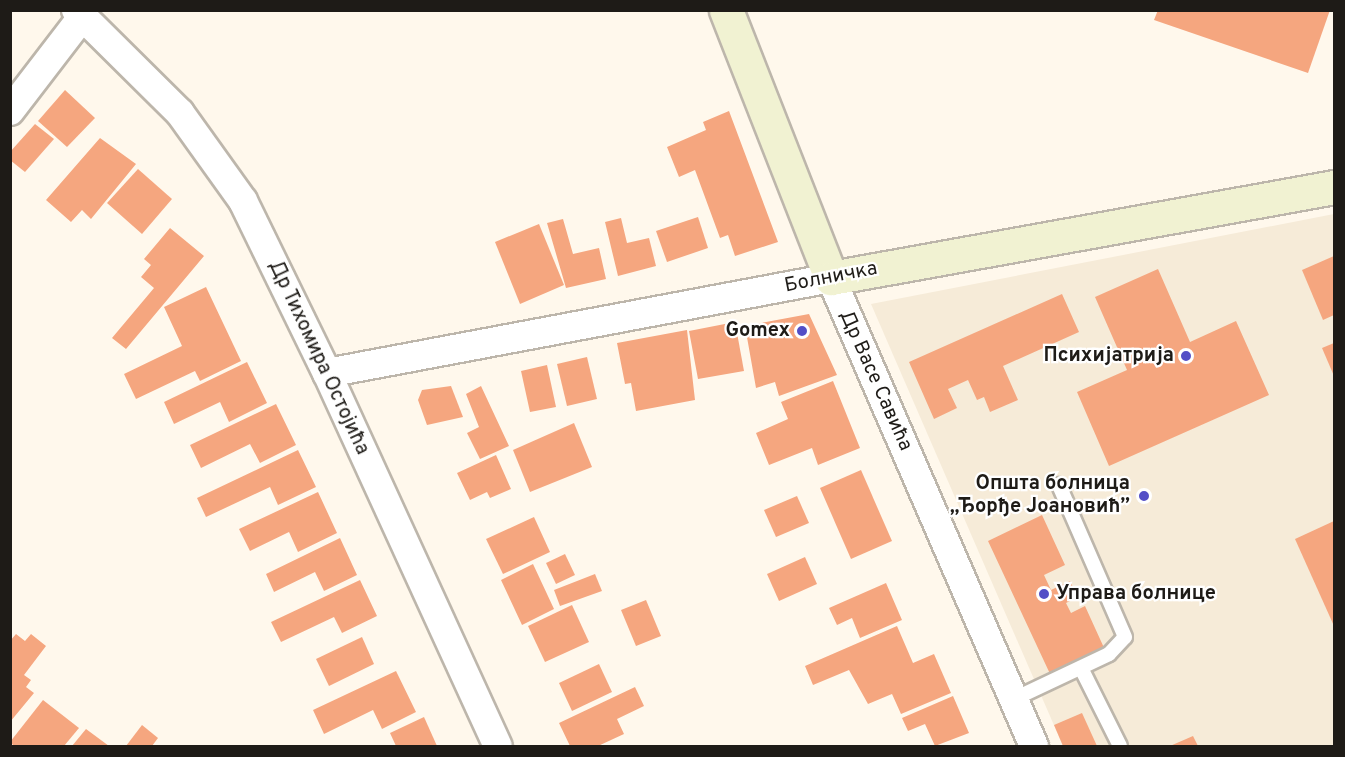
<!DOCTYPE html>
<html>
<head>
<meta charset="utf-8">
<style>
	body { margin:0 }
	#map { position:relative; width:1345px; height:757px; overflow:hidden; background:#fff8ec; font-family:Overpass,sans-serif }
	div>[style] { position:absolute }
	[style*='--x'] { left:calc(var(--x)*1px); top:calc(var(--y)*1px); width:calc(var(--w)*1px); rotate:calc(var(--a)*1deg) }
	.built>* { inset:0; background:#f6ebd8 }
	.building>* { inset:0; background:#f5a67f }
	.roads { filter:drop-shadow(2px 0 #bdb6ab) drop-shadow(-2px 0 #bdb6ab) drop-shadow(0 2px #bdb6ab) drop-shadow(0 -2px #bdb6ab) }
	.lane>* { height:14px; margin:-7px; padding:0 7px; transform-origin:7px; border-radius:7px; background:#fff }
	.street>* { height:28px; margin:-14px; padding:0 14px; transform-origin:14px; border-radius:14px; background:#fff }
	.secondary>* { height:33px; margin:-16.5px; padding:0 16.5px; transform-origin:16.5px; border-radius:16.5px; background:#f1f2d2 }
	.dots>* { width:16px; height:16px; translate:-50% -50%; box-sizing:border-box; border:3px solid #fff; border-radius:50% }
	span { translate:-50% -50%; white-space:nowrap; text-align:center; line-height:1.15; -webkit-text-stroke:4.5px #fff; paint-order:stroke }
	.street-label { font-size:20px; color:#1e1b17 }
	.poi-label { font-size:20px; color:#1e1b17; font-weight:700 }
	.right { translate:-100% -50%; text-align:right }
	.left { translate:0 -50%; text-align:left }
	.frame { position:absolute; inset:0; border:12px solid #1e1b17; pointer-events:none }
</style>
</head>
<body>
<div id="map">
	<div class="built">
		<div style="clip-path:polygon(1334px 214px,1334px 746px,1063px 746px,871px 304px)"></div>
	</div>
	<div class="building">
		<div style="clip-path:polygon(1158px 10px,1330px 10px,1308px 73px,1154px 20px)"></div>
		<div style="clip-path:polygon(65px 90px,95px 118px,67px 147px,38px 121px)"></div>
		<div style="clip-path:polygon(729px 111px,778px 242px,735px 256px,728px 235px,720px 238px,695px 170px,679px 177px,667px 147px,706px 130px,703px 122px)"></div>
		<div style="clip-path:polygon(35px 124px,54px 139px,25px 172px,10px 160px,10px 152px)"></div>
		<div style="clip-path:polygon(100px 138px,136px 164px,91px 219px,82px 210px,71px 222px,46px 200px)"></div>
		<div style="clip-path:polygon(138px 169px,172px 199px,142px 234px,107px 203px)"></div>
		<div style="clip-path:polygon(698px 217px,708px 248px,667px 262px,656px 231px)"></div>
		<div style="clip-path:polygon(621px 218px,627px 243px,649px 238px,656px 266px,618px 276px,605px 222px)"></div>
		<div style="clip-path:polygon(563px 219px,573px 254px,599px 248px,606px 279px,566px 288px,547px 223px)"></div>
		<div style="clip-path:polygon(539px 224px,564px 285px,520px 304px,495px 242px)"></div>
		<div style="clip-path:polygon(170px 228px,204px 256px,126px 349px,112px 338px,154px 288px,141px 277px,151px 265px,144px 259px)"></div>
		<div style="clip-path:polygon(1334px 256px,1334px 315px,1323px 320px,1302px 270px)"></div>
		<div style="clip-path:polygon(1158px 269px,1190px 342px,1236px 321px,1269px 395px,1109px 466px,1077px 392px,1127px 370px,1095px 297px)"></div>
		<div style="clip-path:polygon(206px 287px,241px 361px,200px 381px,195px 371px,136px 399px,124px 374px,182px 346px,164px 307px)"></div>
		<div style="clip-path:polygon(1062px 294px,1079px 332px,1003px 366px,1018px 400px,990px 412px,984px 397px,977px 400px,968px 380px,948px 389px,957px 408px,934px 419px,909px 362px)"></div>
		<div style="clip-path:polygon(809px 314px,837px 375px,779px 396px,775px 382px,756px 388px,745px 326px)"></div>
		<div style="clip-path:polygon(735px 322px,744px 371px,698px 379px,689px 331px)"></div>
		<div style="clip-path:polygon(687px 330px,695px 400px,636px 411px,631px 383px,625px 384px,617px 343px)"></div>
		<div style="clip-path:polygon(1334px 343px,1334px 376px,1322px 348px)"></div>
		<div style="clip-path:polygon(587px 357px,597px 399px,567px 406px,557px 364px)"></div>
		<div style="clip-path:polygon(247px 362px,267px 403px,229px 422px,220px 402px,174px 424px,164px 402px)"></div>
		<div style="clip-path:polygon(547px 365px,556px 407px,530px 412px,521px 371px)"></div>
		<div style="clip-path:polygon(833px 381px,860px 448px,818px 465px,812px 448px,769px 465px,756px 433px,788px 419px,781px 402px)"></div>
		<div style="clip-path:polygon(451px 386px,463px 417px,427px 425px,418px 400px,422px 390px)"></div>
		<div style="clip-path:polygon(481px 386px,509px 446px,480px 459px,467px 433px,479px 427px,466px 394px)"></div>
		<div style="clip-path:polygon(276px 404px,296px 445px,260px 463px,250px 444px,201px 468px,190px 445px)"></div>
		<div style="clip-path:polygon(574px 423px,592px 467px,530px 492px,513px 450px)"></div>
		<div style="clip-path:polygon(298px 450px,316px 487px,278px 505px,270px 487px,206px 517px,197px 498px)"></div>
		<div style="clip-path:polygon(496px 455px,511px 489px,490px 498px,487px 492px,470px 500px,457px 473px)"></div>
		<div style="clip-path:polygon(861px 470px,892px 541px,851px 559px,820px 488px)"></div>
		<div style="clip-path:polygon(318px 492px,337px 533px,298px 552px,289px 532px,250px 551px,239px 529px)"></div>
		<div style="clip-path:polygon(797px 496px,809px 523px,776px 537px,764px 510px)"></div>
		<div style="clip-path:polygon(1042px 515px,1065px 565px,1044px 575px,1051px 590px,1070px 581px,1078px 597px,1066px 603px,1071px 613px,1085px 606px,1105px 650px,1051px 676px,988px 541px)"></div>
		<div style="clip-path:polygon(534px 517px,550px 552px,503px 574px,486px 539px)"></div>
		<div style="clip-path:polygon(1334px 521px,1334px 626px,1295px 539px)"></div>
		<div style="clip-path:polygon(340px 538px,357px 575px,324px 591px,315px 572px,274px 592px,266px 574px)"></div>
		<div style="clip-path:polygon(565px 554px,575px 575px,556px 584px,546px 563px)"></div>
		<div style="clip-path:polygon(805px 557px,817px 584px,779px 601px,767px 574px)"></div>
		<div style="clip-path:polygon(533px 564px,554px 609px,522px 625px,501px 580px)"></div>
		<div style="clip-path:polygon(595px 574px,602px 591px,560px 606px,554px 590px)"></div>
		<div style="clip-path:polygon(360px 580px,377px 616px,342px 633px,334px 617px,281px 642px,271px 622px)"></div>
		<div style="clip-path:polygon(886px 583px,902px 620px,860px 638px,852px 618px,837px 625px,829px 608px)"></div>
		<div style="clip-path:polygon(646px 600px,661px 636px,636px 646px,621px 610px)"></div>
		<div style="clip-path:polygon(572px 605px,589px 642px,545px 662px,528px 626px)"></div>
		<div style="clip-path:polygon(897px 626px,913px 663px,934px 654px,951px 693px,901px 714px,892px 694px,868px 704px,849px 670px,813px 685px,805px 666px)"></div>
		<div style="clip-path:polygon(16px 634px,25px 641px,31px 634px,46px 646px,24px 675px,31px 680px,26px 687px,34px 693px,10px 722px,10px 641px)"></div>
		<div style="clip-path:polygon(362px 637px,374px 664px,329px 686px,316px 659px)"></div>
		<div style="clip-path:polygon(599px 664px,612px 692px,572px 711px,559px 683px)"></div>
		<div style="clip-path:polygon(396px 671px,416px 712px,382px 729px,373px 710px,324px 734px,313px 710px)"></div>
		<div style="clip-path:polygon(635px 687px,644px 706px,617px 719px,624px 734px,598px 746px,570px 746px,559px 723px)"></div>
		<div style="clip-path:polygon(953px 696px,969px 733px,935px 746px,925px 724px,908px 731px,902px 718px)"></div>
		<div style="clip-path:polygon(43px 700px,79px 728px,64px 746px,14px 746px,10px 742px)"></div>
		<div style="clip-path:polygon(1082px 713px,1097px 746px,1063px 746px,1054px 725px)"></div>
		<div style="clip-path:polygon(424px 717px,437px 746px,396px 746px,390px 733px)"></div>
		<div style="clip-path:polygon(142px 725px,158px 738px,152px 746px,126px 746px)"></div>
		<div style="clip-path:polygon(86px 729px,109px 746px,72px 746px)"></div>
		<div style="clip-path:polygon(1193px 736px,1198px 746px,1170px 746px)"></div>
	</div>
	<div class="roads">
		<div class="lane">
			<div style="--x:1081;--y:668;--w:87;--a:63.4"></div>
			<div style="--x:1014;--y:699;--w:105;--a:-25.3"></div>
			<div style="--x:1109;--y:654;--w:23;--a:-47"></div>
			<div style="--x:1125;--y:637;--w:166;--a:-113.5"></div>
		</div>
		<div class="street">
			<div style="--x:76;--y:10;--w:146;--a:44.7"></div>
			<div style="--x:180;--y:113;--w:108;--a:54.4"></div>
			<div style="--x:243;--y:201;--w:191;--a:64"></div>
			<div style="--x:327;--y:373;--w:410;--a:65.4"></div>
			<div style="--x:10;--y:111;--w:120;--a:-52.5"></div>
			<div style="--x:327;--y:373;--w:513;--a:-10.67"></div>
			<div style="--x:831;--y:278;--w:510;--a:66.55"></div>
		</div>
		<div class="secondary">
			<div style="--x:726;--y:10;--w:288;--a:68.6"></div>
			<div style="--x:831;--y:278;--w:511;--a:-10.25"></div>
		</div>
	</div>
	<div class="dots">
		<div style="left:802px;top:331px;background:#534ec6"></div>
		<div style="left:1186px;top:356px;background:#534ec6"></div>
		<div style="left:1144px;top:496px;background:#534ec6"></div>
		<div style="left:1044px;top:594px;background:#534ec6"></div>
	</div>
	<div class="street-label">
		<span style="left:831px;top:278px;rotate:-11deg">Болничка</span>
		<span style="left:318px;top:358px;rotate:65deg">Др Тихомира Остојића</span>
		<span style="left:875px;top:381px;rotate:66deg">Др Васе Савића</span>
	</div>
	<div class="poi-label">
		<span class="right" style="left:790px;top:331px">Gomex</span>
		<span class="right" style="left:1174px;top:356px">Психијатрија</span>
		<span class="right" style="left:1130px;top:496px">Општа болница<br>„Ђорђе Јоановић”</span>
		<span class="left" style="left:1056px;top:594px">Управа болнице</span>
	</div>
	<div class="frame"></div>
</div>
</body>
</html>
